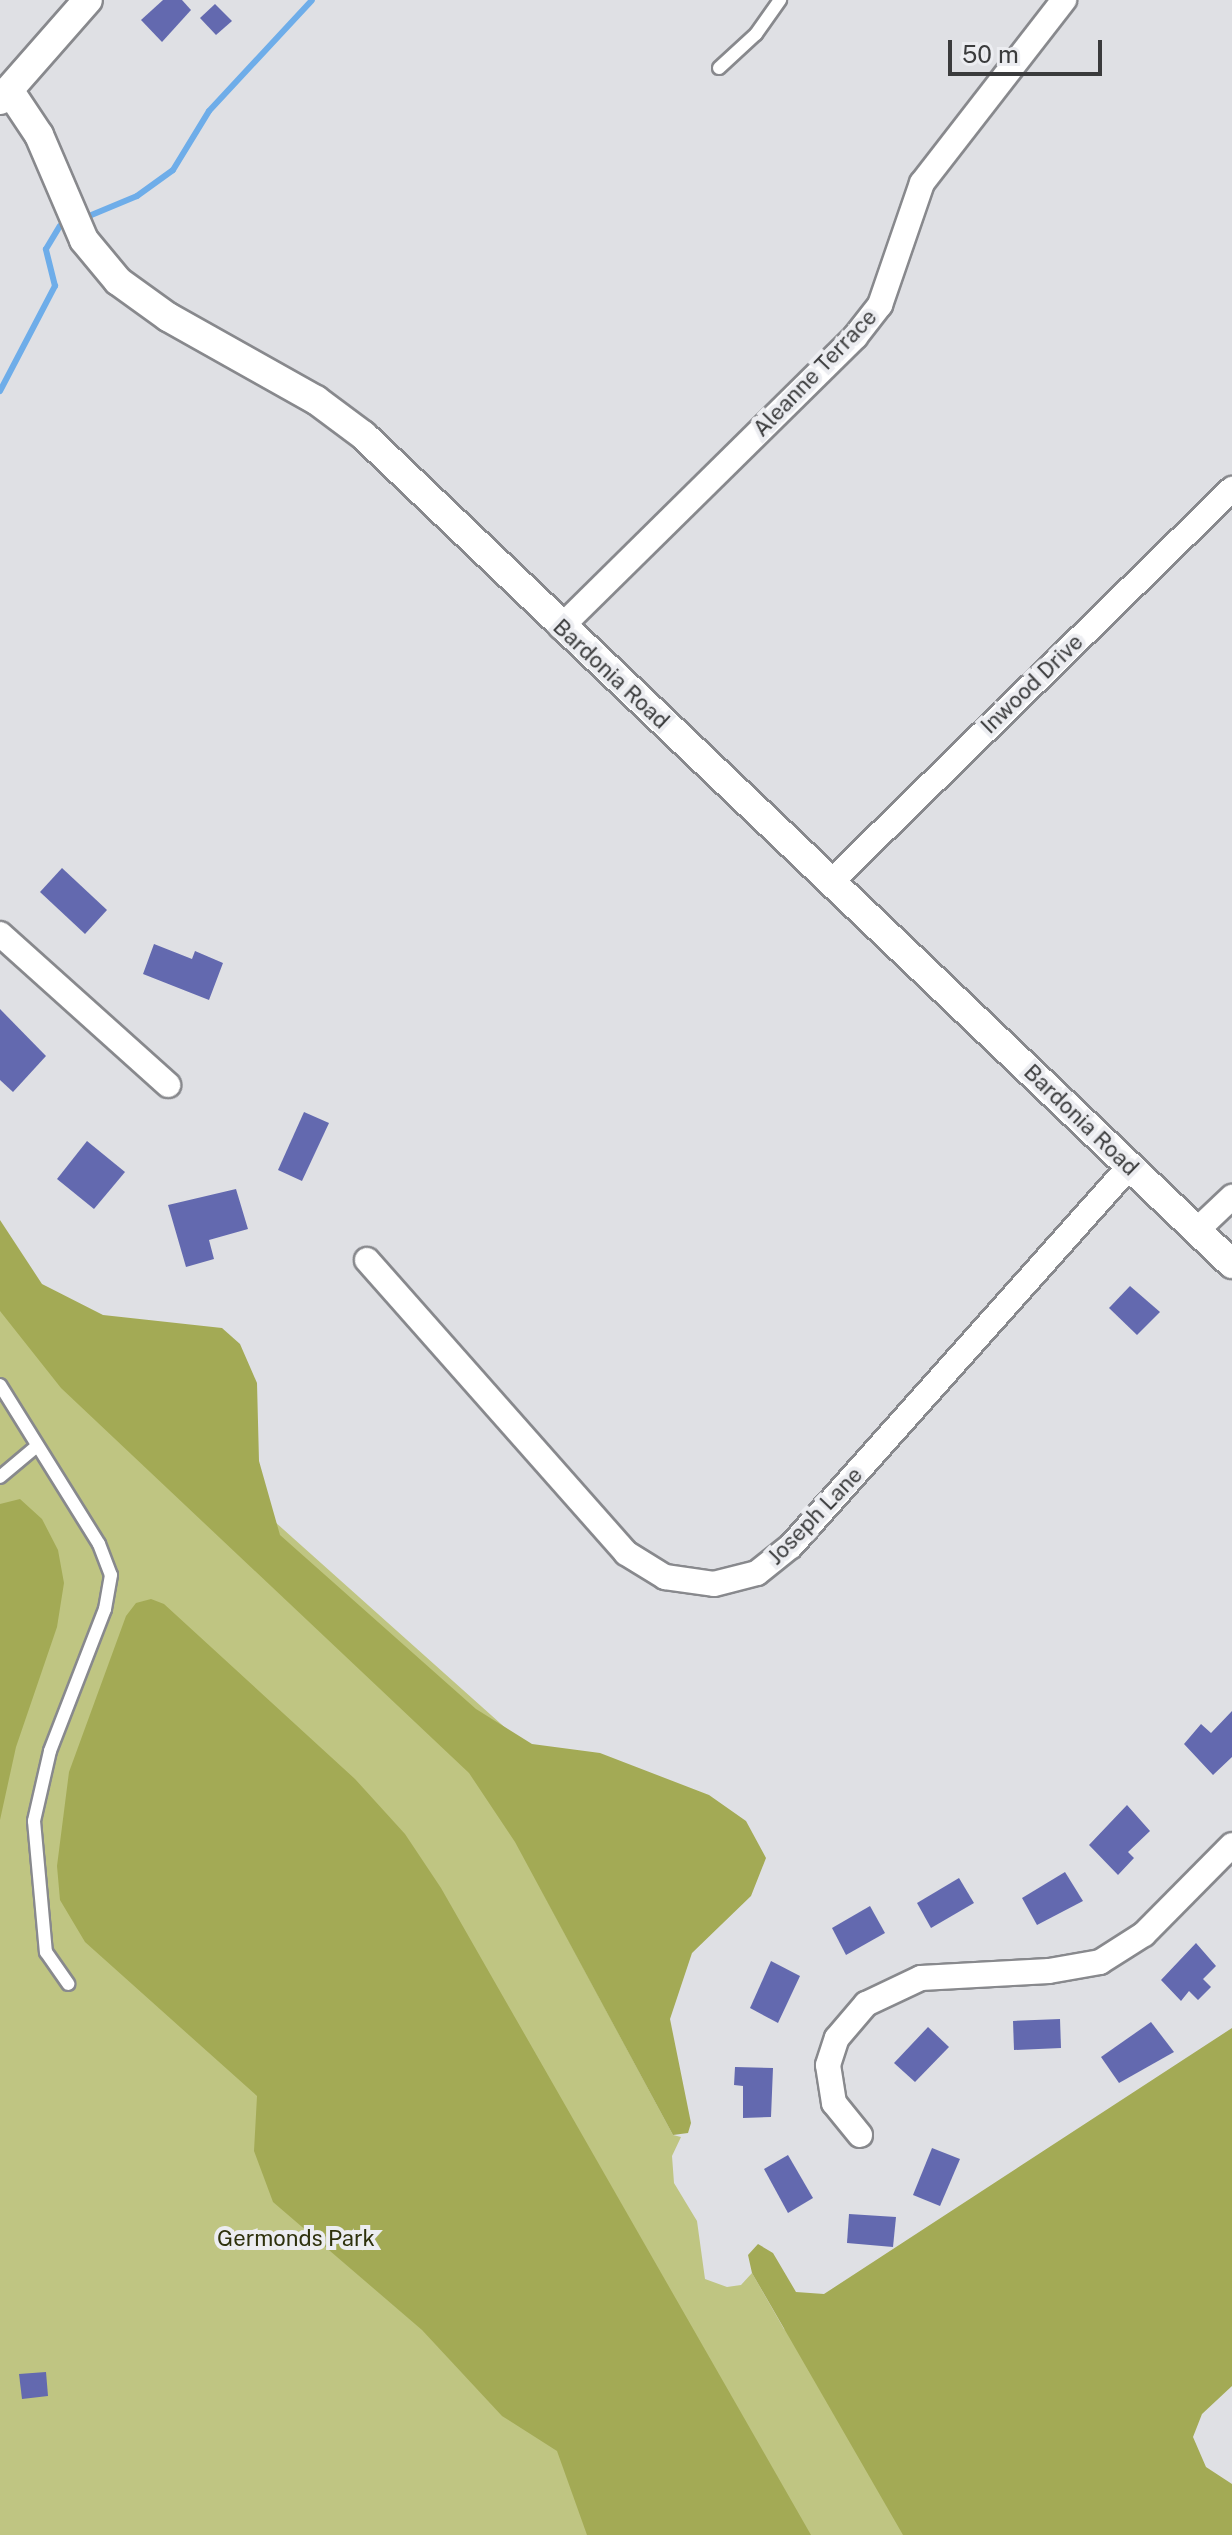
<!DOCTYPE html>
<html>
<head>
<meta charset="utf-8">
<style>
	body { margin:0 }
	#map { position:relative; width:1232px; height:2535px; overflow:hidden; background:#dfe0e4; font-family:"Public Sans",sans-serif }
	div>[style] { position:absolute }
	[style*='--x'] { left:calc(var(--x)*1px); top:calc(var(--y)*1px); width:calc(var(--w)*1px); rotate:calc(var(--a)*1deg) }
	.green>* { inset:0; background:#bfc582 }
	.forest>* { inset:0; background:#a3aa55 }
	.stream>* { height:6px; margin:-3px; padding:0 3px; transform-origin:3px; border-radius:3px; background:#6eade9 }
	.building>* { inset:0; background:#6369af }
	.roads { filter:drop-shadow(2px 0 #88898d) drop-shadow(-2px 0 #88898d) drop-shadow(0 2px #88898d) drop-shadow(0 -2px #88898d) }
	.service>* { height:12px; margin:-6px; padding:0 6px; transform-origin:6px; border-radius:6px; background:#fff }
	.minor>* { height:24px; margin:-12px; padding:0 12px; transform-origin:12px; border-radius:12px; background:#fff }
	.tertiary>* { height:28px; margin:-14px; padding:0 14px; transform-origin:14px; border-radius:14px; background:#fff }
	span { translate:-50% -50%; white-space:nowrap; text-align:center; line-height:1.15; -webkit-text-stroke:8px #ecedf1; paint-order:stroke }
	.street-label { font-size:22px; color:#3a3b3c }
	.park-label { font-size:22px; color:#2e310c }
	.scale { position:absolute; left:948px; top:40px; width:154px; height:36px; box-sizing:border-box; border:4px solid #3a3b3c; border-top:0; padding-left:10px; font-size:24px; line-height:28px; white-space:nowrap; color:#3a3b3c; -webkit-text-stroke:6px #ecedf1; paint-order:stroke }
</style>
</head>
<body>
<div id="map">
	<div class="green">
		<div style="clip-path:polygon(0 1276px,605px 1817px,541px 1889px,673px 2135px,681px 2137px,672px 2156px,674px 2183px,697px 2221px,705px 2279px,727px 2287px,741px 2285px,752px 2273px,784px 2329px,1229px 2535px,0 2535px)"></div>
	</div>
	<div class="forest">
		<div style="clip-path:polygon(0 1220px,42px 1284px,103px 1315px,222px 1328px,240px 1344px,257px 1383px,259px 1461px,280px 1535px,476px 1709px,532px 1744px,600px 1753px,709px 1795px,746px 1821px,766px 1858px,751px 1896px,692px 1953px,670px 2019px,691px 2123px,688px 2133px,673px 2135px,515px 1842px,469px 1773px,61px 1388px,0 1311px)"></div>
		<div style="clip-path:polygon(20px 1499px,42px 1519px,58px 1550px,64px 1583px,57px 1627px,16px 1747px,0 1820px,0 1504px)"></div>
		<div style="clip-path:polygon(151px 1599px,164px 1604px,355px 1779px,405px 1834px,441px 1888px,811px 2535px,587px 2535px,557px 2451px,502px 2416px,422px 2330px,273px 2202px,254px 2151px,257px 2096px,85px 1942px,60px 1900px,57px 1866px,69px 1772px,126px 1616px,136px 1603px)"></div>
		<div style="clip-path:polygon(1232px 2028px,1232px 2386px,1202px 2414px,1193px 2437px,1206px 2467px,1232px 2484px,1232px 2535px,903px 2535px,752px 2273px,748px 2255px,758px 2244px,773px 2253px,796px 2292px,824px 2294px)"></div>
	</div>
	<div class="stream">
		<div style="--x:89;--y:216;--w:52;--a:-22.6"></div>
		<div style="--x:137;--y:196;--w:44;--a:-35.8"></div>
		<div style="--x:173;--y:170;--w:69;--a:-58.6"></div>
		<div style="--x:209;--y:111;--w:151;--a:-47.1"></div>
		<div style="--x:0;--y:391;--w:119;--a:-62.4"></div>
		<div style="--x:55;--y:286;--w:38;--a:-104"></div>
		<div style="--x:46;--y:249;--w:27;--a:-59"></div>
	</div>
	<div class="building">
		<div style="clip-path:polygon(163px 0,182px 0,191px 10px,162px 42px,141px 20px)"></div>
		<div style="clip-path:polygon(215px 4px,232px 21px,216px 35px,200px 18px)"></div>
		<div style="clip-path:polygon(62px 868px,107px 910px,85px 934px,40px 892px)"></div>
		<div style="clip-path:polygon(154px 944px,192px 959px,195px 951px,223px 963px,209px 1000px,143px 974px)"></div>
		<div style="clip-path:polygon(0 1009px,46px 1056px,13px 1092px,0 1080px)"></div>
		<div style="clip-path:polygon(304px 1112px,329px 1123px,302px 1181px,278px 1170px)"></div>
		<div style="clip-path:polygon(87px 1141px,125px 1172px,94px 1209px,57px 1179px)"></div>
		<div style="clip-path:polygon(236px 1189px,248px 1229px,209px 1240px,214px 1259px,186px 1267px,168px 1205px)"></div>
		<div style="clip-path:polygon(1130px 1286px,1160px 1312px,1137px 1335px,1109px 1308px)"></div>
		<div style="clip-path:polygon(1232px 1711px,1232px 1757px,1213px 1775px,1184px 1744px,1201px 1724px,1211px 1733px)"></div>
		<div style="clip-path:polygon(1127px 1805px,1150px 1831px,1128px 1852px,1134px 1858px,1118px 1875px,1089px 1845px)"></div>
		<div style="clip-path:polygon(1065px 1872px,1083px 1901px,1037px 1925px,1022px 1898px)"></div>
		<div style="clip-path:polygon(959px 1878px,974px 1903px,931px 1928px,917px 1903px)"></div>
		<div style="clip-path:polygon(870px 1906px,885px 1933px,846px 1955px,832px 1928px)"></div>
		<div style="clip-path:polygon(1196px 1943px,1216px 1966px,1203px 1979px,1211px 1987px,1198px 2000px,1189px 1991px,1181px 2001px,1161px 1980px)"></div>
		<div style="clip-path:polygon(771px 1961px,800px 1976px,778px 2023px,750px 2008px)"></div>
		<div style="clip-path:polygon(1060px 2019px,1061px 2048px,1014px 2050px,1013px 2021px)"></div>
		<div style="clip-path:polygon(1151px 2022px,1174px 2052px,1119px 2083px,1101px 2057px)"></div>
		<div style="clip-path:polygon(928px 2027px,949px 2047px,915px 2082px,894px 2063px)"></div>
		<div style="clip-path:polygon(735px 2067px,773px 2068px,771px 2117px,743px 2118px,743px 2086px,734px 2085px)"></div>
		<div style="clip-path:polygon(932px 2148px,960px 2159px,940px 2206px,913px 2195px)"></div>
		<div style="clip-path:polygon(788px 2155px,813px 2198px,788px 2213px,764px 2169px)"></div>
		<div style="clip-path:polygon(849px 2214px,896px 2217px,893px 2247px,847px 2243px)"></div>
		<div style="clip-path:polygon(46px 2372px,48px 2396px,22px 2399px,19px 2374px)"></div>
	</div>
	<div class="roads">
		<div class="service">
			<div style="--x:719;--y:68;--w:50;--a:-42.6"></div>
			<div style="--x:756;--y:34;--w:42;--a:-54.8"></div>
			<div style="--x:0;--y:1385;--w:187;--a:58.1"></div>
			<div style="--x:99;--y:1544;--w:33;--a:69"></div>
			<div style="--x:111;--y:1575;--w:35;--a:100"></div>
			<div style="--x:105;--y:1609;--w:152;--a:111.2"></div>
			<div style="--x:50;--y:1751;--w:72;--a:102.9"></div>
			<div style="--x:34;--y:1821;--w:132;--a:84.8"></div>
			<div style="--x:46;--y:1952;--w:39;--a:55"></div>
			<div style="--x:0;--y:1477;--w:48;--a:-40"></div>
		</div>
		<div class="minor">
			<div style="--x:561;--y:627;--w:413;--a:-44.6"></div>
			<div style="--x:855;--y:337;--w:41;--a:-52"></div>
			<div style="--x:880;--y:305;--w:129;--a:-71"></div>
			<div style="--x:922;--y:183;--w:232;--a:-52.2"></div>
			<div style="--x:833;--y:880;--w:559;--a:-44.42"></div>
			<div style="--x:0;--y:934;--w:226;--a:41.9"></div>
			<div style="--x:1196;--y:1231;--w:50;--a:-43.4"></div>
			<div style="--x:367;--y:1260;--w:391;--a:48.5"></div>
			<div style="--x:626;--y:1553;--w:46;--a:31.6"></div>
			<div style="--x:665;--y:1577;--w:49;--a:8.1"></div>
			<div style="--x:714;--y:1584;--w:44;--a:-14.3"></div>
			<div style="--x:757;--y:1573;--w:43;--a:-38.5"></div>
			<div style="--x:791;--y:1546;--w:508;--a:-48.27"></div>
			<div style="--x:860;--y:2135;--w:41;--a:-129.1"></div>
			<div style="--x:834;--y:2103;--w:38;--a:-99"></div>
			<div style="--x:828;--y:2065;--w:28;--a:-72"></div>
			<div style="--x:837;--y:2038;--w:45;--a:-49.5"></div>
			<div style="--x:866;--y:2004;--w:61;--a:-25.3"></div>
			<div style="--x:921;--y:1978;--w:128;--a:-3.1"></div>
			<div style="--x:1049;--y:1971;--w:52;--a:-10"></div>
			<div style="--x:1100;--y:1962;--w:52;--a:-32.5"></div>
			<div style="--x:1144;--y:1934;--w:125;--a:-45.3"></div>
		</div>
		<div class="tertiary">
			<div style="--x:9;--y:90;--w:54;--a:56.3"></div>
			<div style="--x:39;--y:135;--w:114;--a:66.8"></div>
			<div style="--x:84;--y:240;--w:53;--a:50.3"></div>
			<div style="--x:118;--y:281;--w:62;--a:35.8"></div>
			<div style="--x:168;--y:317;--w:170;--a:29.3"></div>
			<div style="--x:316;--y:400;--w:59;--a:36.7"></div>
			<div style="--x:363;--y:435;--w:1201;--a:43.65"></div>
			<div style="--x:0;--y:100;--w:133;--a:-48.7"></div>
		</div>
	</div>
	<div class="street-label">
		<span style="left:815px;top:373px;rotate:-46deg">Aleanne Terrace</span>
		<span style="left:611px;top:674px;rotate:43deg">Bardonia Road</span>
		<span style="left:1032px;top:684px;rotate:-44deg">Inwood Drive</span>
		<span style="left:1081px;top:1120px;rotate:44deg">Bardonia Road</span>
		<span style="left:815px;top:1516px;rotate:-46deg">Joseph Lane</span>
	</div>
	<div class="park-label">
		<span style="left:296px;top:2239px">Germonds Park</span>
	</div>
	<div class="scale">50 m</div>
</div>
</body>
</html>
